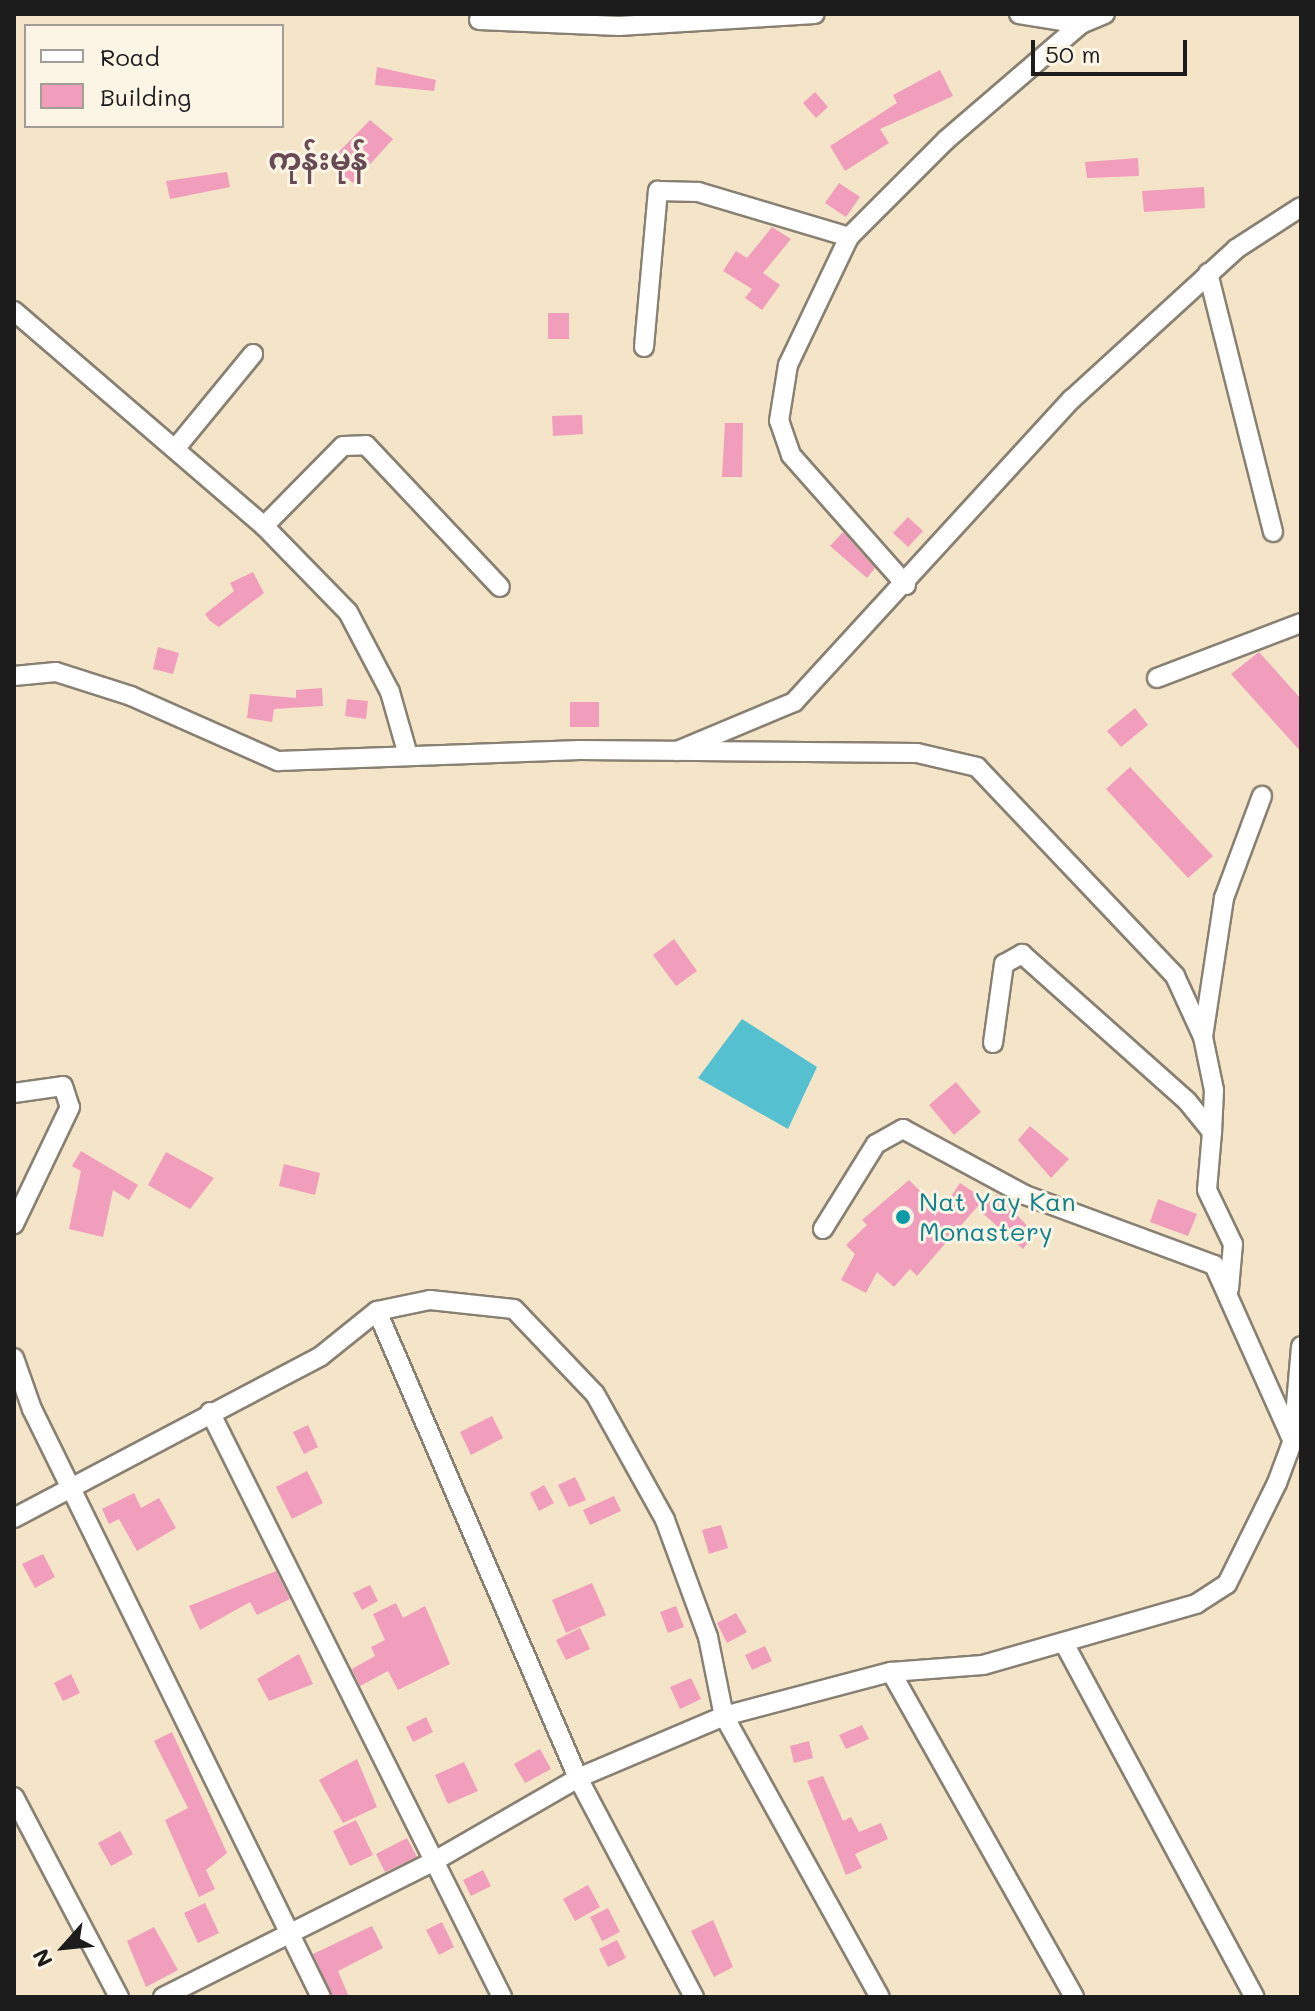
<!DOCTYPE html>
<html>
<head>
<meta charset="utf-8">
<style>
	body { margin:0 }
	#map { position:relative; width:1315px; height:2011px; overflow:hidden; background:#f4e5c9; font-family:Mali,"Noto Sans Myanmar",sans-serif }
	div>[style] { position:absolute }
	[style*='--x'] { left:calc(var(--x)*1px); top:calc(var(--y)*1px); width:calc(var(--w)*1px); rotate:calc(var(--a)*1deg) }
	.water>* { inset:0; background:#55c0cf }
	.building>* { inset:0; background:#f19ebc }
	.roads { filter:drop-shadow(2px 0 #888072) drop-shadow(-2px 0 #888072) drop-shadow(0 2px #888072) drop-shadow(0 -2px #888072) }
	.minor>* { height:18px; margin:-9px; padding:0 9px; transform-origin:9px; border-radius:9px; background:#fff }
	.dots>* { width:22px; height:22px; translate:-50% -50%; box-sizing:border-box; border:4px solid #fcf5e5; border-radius:50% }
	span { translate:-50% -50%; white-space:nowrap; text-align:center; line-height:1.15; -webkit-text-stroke:6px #fcf5e5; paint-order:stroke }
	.culture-label { font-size:26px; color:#0d838f }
	.left { translate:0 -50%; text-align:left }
	.quarter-label { font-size:30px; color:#674a54; font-weight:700 }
	.frame { position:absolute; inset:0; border:16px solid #1c1c1c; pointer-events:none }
	.legend { position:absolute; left:24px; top:24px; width:260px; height:104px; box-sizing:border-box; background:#fcf5e5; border:2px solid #a29e95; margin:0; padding:10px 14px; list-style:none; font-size:24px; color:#1c1c1c }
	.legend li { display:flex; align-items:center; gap:16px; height:40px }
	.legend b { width:40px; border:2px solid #a29e95 }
	.north { position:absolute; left:24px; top:1907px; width:80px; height:80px; -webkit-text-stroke:6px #fcf5e5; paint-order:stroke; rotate:243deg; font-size:22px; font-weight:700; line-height:32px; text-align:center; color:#1c1c1c }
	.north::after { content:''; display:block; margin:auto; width:28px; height:36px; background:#1c1c1c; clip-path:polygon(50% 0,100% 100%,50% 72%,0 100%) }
	.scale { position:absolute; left:1031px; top:40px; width:156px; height:36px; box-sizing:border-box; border:4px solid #1c1c1c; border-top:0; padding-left:10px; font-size:24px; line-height:28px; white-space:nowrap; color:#1c1c1c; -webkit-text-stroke:6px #fcf5e5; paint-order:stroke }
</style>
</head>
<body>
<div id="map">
	<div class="water">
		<div style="clip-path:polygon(742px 1019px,817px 1067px,788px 1129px,698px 1078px)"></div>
	</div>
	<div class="building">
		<div style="clip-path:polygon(377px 67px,436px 80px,434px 91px,375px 85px)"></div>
		<div style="clip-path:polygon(940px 70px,953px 96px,880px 129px,889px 143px,845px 171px,830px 146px,897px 103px,893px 95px)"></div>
		<div style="clip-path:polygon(815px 92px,828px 107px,816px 118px,803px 103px)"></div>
		<div style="clip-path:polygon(370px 120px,393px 139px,353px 183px,328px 163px)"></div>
		<div style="clip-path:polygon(1138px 158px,1139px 176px,1087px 178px,1085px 162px)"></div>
		<div style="clip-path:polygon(227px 172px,230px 187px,170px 199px,166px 181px)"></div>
		<div style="clip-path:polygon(839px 183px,860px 197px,846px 217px,825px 203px)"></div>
		<div style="clip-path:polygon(1204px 187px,1205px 208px,1144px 212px,1142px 191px)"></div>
		<div style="clip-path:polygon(772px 227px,791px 239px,763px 273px,780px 285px,762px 310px,745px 298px,752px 289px,723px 271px,736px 251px,747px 258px)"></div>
		<div style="clip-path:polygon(548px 313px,569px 313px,569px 339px,548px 339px)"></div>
		<div style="clip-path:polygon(582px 415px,583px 434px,553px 436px,552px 416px)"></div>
		<div style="clip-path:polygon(725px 423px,743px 423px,742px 477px,722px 477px)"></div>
		<div style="clip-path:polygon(908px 517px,923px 531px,908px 547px,893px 533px)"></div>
		<div style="clip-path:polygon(843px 532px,875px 568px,867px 578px,830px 546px)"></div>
		<div style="clip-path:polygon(253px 572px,264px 593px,219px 627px,210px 621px,205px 614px,234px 591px,230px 583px)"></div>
		<div style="clip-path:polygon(158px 647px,179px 653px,173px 674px,153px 669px)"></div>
		<div style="clip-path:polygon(1259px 652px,1301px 699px,1301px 752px,1231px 674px)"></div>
		<div style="clip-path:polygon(322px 688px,323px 706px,274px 709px,272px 722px,247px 718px,250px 694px,296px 698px,296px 690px)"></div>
		<div style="clip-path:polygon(347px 699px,368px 701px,366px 719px,345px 716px)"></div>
		<div style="clip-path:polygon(570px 702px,599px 702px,599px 727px,570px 727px)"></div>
		<div style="clip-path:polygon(1135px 708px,1148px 725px,1121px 747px,1107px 731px)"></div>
		<div style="clip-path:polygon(1130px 767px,1213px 856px,1188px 878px,1106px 789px)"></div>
		<div style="clip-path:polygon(674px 939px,697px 971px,676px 986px,653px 955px)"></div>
		<div style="clip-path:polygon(956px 1082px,981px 1112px,954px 1135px,929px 1105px)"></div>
		<div style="clip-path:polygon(1030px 1126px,1069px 1159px,1051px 1178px,1018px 1140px)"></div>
		<div style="clip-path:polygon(81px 1151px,138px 1185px,129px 1200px,113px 1190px,103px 1237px,69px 1229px,81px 1171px,72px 1166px)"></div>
		<div style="clip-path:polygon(166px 1152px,214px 1178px,190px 1209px,148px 1185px)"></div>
		<div style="clip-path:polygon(284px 1164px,320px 1173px,315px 1195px,279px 1186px)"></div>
		<div style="clip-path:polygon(909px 1180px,941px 1212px,960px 1183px,984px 1199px,917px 1276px,910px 1269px,894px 1287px,877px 1272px,866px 1293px,841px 1280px,855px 1254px,846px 1245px,867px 1225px,862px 1220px)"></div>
		<div style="clip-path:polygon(997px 1194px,1035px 1234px,1023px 1249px,980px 1211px)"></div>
		<div style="clip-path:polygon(1158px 1199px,1197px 1214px,1188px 1236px,1150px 1222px)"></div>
		<div style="clip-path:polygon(492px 1416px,503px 1438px,471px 1455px,460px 1432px)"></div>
		<div style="clip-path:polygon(308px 1425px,318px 1447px,304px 1454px,293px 1432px)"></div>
		<div style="clip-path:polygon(307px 1471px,323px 1503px,292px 1519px,276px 1487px)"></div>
		<div style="clip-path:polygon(575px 1477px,586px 1500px,569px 1507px,558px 1485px)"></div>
		<div style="clip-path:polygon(544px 1485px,554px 1503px,539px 1511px,530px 1493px)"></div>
		<div style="clip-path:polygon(134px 1493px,141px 1508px,159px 1498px,176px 1528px,137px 1551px,119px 1519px,109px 1524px,102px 1509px)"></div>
		<div style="clip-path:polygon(614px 1496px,621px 1511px,590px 1525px,583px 1510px)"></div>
		<div style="clip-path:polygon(721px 1525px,728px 1548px,709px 1554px,702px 1530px)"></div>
		<div style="clip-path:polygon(43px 1554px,55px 1577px,35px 1588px,22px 1564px)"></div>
		<div style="clip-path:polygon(276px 1571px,290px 1599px,257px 1615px,250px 1602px,200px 1630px,189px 1606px)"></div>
		<div style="clip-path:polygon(592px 1583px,606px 1615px,566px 1633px,552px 1600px)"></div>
		<div style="clip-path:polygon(370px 1585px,378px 1601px,362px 1610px,353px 1593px)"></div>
		<div style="clip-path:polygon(396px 1603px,403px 1618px,425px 1606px,450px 1664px,398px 1690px,388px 1671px,360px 1686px,352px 1669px,375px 1656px,371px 1647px,385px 1640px,373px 1614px)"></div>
		<div style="clip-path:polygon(676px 1606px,684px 1627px,668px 1633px,660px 1612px)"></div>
		<div style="clip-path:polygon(736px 1613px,747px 1632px,727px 1643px,717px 1623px)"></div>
		<div style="clip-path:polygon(580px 1628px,590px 1649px,566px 1660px,556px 1640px)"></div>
		<div style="clip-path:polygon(765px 1646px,772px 1661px,752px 1670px,745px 1655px)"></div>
		<div style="clip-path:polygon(299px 1654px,313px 1684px,269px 1701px,257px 1679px)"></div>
		<div style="clip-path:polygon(71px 1674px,80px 1693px,63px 1701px,54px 1683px)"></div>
		<div style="clip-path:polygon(691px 1678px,701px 1699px,680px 1709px,670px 1687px)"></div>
		<div style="clip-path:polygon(426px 1717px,433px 1732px,413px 1742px,406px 1727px)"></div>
		<div style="clip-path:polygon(862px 1725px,869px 1739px,846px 1749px,839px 1735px)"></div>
		<div style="clip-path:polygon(172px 1732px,227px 1853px,206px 1870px,215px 1889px,199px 1897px,165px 1820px,188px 1808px,154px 1741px)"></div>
		<div style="clip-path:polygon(809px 1741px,813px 1758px,794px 1763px,790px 1746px)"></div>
		<div style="clip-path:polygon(540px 1749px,551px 1769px,525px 1783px,514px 1764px)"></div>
		<div style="clip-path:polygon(357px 1759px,377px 1807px,343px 1823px,319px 1780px)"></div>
		<div style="clip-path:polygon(464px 1762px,478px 1791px,448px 1804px,435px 1775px)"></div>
		<div style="clip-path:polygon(823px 1776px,843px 1821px,851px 1817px,859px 1832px,881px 1823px,888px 1839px,855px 1854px,862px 1868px,846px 1875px,807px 1781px)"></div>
		<div style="clip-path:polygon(356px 1820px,373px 1855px,350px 1866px,333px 1831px)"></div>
		<div style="clip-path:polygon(120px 1831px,133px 1854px,111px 1866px,98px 1843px)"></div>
		<div style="clip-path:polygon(407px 1838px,417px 1857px,385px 1872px,376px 1854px)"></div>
		<div style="clip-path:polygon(483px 1870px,491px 1886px,471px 1896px,463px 1880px)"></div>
		<div style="clip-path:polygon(588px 1885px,600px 1907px,575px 1921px,563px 1899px)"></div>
		<div style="clip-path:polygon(205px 1903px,219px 1933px,198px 1943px,184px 1913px)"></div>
		<div style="clip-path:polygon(608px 1908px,620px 1932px,602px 1941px,590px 1917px)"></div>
		<div style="clip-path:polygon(713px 1920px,733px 1967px,714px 1977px,691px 1931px)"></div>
		<div style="clip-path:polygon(442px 1922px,454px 1947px,439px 1955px,426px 1930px)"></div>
		<div style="clip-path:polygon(372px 1926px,383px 1948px,338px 1971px,349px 1997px,333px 1997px,313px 1954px)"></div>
		<div style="clip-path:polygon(154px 1927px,178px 1970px,146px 1987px,127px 1941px)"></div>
		<div style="clip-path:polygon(617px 1940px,626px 1958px,608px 1967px,599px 1949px)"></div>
	</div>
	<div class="roads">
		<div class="minor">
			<div style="--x:1019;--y:14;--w:63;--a:9.2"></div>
			<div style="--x:1081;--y:24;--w:26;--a:-23"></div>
			<div style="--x:479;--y:20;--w:140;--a:2.5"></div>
			<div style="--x:619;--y:26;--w:196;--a:-3.5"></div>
			<div style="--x:1208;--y:273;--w:267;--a:75.9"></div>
			<div style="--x:14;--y:311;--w:330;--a:40.7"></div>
			<div style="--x:264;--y:526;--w:120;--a:45.7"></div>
			<div style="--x:348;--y:612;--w:90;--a:62.3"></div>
			<div style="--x:390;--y:692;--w:66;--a:74.1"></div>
			<div style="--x:644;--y:347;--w:157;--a:-84.9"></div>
			<div style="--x:658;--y:191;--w:40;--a:1.4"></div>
			<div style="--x:698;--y:192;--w:158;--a:16.6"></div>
			<div style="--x:175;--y:449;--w:123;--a:-50.6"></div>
			<div style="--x:264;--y:526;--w:112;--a:-45.4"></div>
			<div style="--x:343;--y:446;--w:23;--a:-2"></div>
			<div style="--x:366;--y:445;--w:195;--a:46.7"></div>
			<div style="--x:906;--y:585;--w:174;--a:-131.5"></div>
			<div style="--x:791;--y:455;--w:36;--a:-109"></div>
			<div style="--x:779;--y:421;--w:57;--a:-80.9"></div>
			<div style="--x:788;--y:365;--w:142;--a:-64.5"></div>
			<div style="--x:849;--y:237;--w:137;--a:-45"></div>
			<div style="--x:946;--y:140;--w:178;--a:-40.7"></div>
			<div style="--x:14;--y:676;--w:42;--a:-5.4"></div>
			<div style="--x:56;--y:672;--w:79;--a:17.7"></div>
			<div style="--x:131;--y:696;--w:161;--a:23.9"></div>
			<div style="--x:278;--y:761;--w:302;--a:-2.1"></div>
			<div style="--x:580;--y:750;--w:337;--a:0.5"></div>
			<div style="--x:917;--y:753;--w:62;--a:13.1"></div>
			<div style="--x:977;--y:767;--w:288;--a:46.5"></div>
			<div style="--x:1175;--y:976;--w:67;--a:65.3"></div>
			<div style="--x:1203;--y:1037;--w:54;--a:78.3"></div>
			<div style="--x:1214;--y:1090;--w:42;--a:92.7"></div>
			<div style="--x:1157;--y:678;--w:154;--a:-20.9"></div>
			<div style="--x:677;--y:751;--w:127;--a:-22.7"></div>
			<div style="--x:794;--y:702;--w:411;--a:-47.5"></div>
			<div style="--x:1072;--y:399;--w:222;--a:-42.4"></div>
			<div style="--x:1236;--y:249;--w:77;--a:-32.9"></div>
			<div style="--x:1203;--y:1037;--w:141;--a:-81.4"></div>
			<div style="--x:1224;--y:898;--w:109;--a:-69.6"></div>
			<div style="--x:993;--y:1043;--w:80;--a:-82.1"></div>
			<div style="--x:1004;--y:964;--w:21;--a:-29"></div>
			<div style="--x:1022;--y:954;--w:221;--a:41.7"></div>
			<div style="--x:1187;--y:1101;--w:40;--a:51"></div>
			<div style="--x:1212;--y:1132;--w:58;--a:94.9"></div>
			<div style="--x:1207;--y:1190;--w:60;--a:64.3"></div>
			<div style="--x:1233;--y:1244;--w:45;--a:95.1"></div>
			<div style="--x:14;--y:1093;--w:49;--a:-8.1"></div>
			<div style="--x:63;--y:1086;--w:22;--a:72"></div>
			<div style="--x:70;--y:1107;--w:130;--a:115.6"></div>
			<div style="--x:823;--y:1229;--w:100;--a:-58.1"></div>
			<div style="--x:876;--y:1144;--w:31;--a:-29"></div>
			<div style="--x:903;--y:1129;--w:139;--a:28.4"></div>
			<div style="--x:1025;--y:1195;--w:202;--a:20.3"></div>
			<div style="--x:1214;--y:1265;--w:188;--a:65.9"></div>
			<div style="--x:377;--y:1311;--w:508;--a:66.71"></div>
			<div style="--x:578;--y:1778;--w:248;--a:62.1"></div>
			<div style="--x:14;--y:1358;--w:54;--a:70.6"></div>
			<div style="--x:32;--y:1409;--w:655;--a:63.83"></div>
			<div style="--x:210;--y:1412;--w:654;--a:63.47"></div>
			<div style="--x:14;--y:1518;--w:347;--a:-27.8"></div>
			<div style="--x:321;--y:1356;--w:72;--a:-38.8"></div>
			<div style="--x:377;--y:1311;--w:54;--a:-11.7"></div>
			<div style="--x:430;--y:1300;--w:84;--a:6.1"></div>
			<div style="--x:514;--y:1309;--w:117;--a:46.4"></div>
			<div style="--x:595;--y:1394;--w:144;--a:60.9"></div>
			<div style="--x:665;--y:1520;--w:125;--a:69.8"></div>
			<div style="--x:708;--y:1637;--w:81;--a:78.6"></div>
			<div style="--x:724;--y:1716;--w:321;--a:61"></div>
			<div style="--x:1064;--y:1643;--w:402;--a:61.7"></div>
			<div style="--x:891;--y:1672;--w:373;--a:60.6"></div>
			<div style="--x:14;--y:1797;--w:226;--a:62.3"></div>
			<div style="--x:163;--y:1997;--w:300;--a:-26.6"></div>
			<div style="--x:431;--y:1863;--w:170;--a:-30"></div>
			<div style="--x:578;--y:1778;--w:159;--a:-23"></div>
			<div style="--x:724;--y:1716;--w:173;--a:-14.8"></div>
			<div style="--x:891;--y:1672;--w:92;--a:-4.4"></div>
			<div style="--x:983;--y:1665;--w:222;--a:-16"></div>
			<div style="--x:1196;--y:1604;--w:37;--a:-33"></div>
			<div style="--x:1227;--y:1584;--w:113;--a:-63.7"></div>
			<div style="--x:1277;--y:1483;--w:46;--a:-69.6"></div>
			<div style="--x:1293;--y:1440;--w:94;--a:-85.1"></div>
		</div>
	</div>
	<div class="dots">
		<div style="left:903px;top:1217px;background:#0f9aa8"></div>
	</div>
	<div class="culture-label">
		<span class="left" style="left:919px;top:1217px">Nat Yay Kan<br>Monastery</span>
	</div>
	<div class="quarter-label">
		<span style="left:318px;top:158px">ကုန်းမုန်</span>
	</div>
	<div class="frame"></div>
	<ul class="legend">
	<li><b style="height:10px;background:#fff"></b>Road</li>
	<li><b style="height:22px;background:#f19ebc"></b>Building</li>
	</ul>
	<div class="north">N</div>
	<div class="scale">50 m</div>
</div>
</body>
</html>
